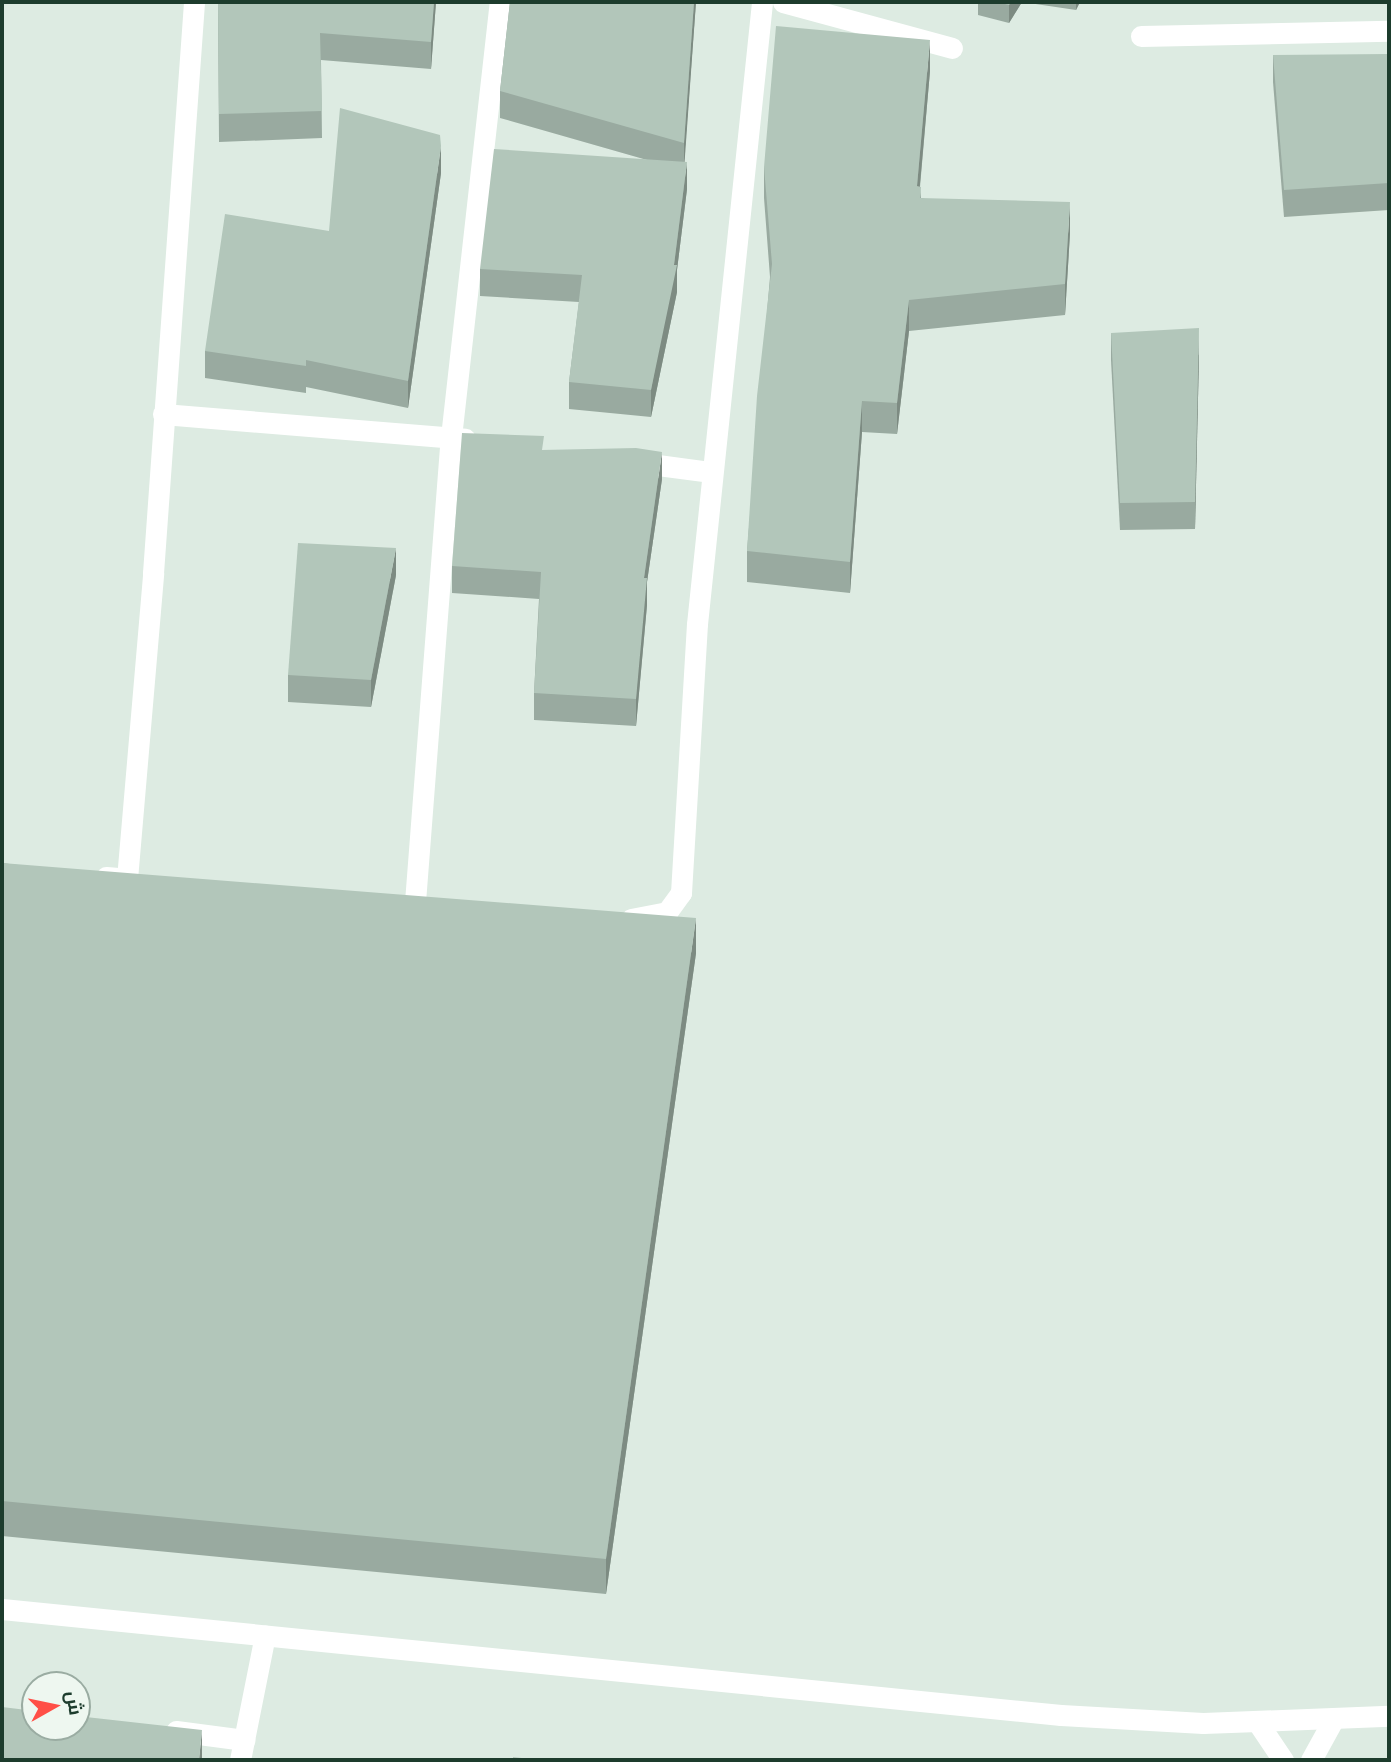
<!DOCTYPE html>
<html>
<head>
<meta charset="utf-8">
<style>
	body { margin:0 }
	#map { position:relative; width:1391px; height:1762px; overflow:hidden; background:#ddebe2; font-family:"Exo 2",Cairo,sans-serif }
	div>[style] { position:absolute }
	[style*='--x'] { left:calc(var(--x)*1px); top:calc(var(--y)*1px); width:calc(var(--w)*1px); rotate:calc(var(--a)*1deg) }
	.service>* { height:21px; margin:-10.5px; padding:0 10.5px; transform-origin:10.5px; border-radius:10.5px; background:#fff }
	.minor>* { height:21px; margin:-10.5px; padding:0 10.5px; transform-origin:10.5px; border-radius:10.5px; background:#fff }
	.tertiary>* { height:21px; margin:-10.5px; padding:0 10.5px; transform-origin:10.5px; border-radius:10.5px; background:#fff }
	.wall>* { inset:0; background:#99aaa0 }
	.shaded-wall>* { inset:0; background:#7d8b82 }
	.building>* { inset:0; background:#b2c6ba }
	span { translate:-50% -50%; white-space:nowrap; text-align:center; line-height:1.15; -webkit-text-stroke:7px #eef7f0; paint-order:stroke }
	.frame { position:absolute; inset:0; border:4px solid #1d3c2d; pointer-events:none }
	.north { position:absolute; left:21px; top:1671px; width:70px; height:70px; box-sizing:border-box; background:#eef7f0; border:2px solid #9aaca2; border-radius:50%; rotate:81deg; font-size:19px; font-weight:700; line-height:28px; text-align:center; color:#1d3c2d }
	.north::after { content:''; display:block; margin:auto; width:24px; height:32px; background:#ff4f47; clip-path:polygon(50% 0,100% 100%,50% 72%,0 100%) }
</style>
</head>
<body>
<div id="map">
	<div class="service">
		<div style="--x:1141;--y:36;--w:248;--a:-1.2"></div>
		<div style="--x:176;--y:1731;--w:69;--a:7.5"></div>
		<div style="--x:240;--y:1760;--w:127;--a:-78.7"></div>
	</div>
	<div class="minor">
		<div style="--x:783;--y:2;--w:175;--a:15.2"></div>
		<div style="--x:163;--y:414;--w:303;--a:4.7"></div>
		<div style="--x:635;--y:462;--w:77;--a:7.5"></div>
		<div style="--x:106;--y:877;--w:21;--a:5"></div>
		<div style="--x:127;--y:879;--w:307;--a:-85.1"></div>
		<div style="--x:153;--y:573;--w:572;--a:-85.89"></div>
		<div style="--x:415;--y:902;--w:466;--a:-85.6"></div>
		<div style="--x:451;--y:437;--w:438;--a:-83.6"></div>
		<div style="--x:631;--y:919;--w:37;--a:-11"></div>
		<div style="--x:667;--y:912;--w:24;--a:-54"></div>
		<div style="--x:681;--y:893;--w:269;--a:-86.6"></div>
		<div style="--x:697;--y:624;--w:625;--a:-84.03"></div>
		<div style="--x:1258;--y:1723;--w:45;--a:56"></div>
		<div style="--x:1311;--y:1760;--w:46;--a:-61.2"></div>
	</div>
	<div class="tertiary">
		<div style="--x:2;--y:1609;--w:1064;--a:5.72"></div>
		<div style="--x:1061;--y:1715;--w:142;--a:3.2"></div>
		<div style="--x:1203;--y:1723;--w:186;--a:-2.2"></div>
	</div>
	<div class="wall">
		<div style="clip-path:polygon(218px 2px,346px 4px,346px 2px,436px 2px,431px 69px,321px 60px,322px 138px,219px 142px)"></div>
		<div style="clip-path:polygon(510px 2px,696px 2px,684px 162px,687px 189px,677px 270px,677px 292px,651px 417px,569px 409px,569px 382px,579px 302px,480px 296px,480px 269px,647px 160px,500px 118px,500px 91px)"></div>
		<div style="clip-path:polygon(978px 2px,1080px 2px,1076px 10px,1022px 2px,1009px 23px,978px 15px)"></div>
		<div style="clip-path:polygon(1273px 55px,1389px 75px,1389px 210px,1284px 217px,1273px 82px)"></div>
		<div style="clip-path:polygon(930px 71px,920px 187px,921px 198px,1070px 233px,1065px 315px,909px 331px,897px 434px,862px 432px,850px 593px,747px 582px,747px 551px,770px 277px,764px 198px,764px 167px)"></div>
		<div style="clip-path:polygon(441px 173px,408px 408px,306px 387px,306px 393px,205px 378px,205px 351px,329px 231px)"></div>
		<div style="clip-path:polygon(1111px 333px,1199px 355px,1195px 529px,1120px 530px,1111px 360px)"></div>
		<div style="clip-path:polygon(544px 450px,662px 479px,647px 582px,647px 605px,636px 726px,534px 720px,534px 693px,539px 599px,452px 593px,452px 566px)"></div>
		<div style="clip-path:polygon(396px 575px,371px 707px,288px 702px,288px 675px)"></div>
		<div style="clip-path:polygon(2px 863px,696px 953px,606px 1594px,2px 1536px)"></div>
	</div>
	<div class="shaded-wall">
		<div style="clip-path:polygon(434px 2px,436px 2px,431px 69px,431px 42px)"></div>
		<div style="clip-path:polygon(694px 2px,696px 2px,684px 170px,684px 143px)"></div>
		<div style="clip-path:polygon(1011px 2px,1022px 2px,1009px 23px,1009px 5px)"></div>
		<div style="clip-path:polygon(1076px 2px,1080px 2px,1076px 10px)"></div>
		<div style="clip-path:polygon(930px 40px,930px 71px,917px 217px,917px 186px)"></div>
		<div style="clip-path:polygon(441px 146px,441px 173px,408px 408px,408px 381px)"></div>
		<div style="clip-path:polygon(687px 162px,687px 189px,677px 270px,677px 292px,651px 417px,651px 390px,674px 265px)"></div>
		<div style="clip-path:polygon(1070px 202px,1070px 233px,1065px 315px,1065px 284px)"></div>
		<div style="clip-path:polygon(909px 300px,909px 331px,897px 434px,897px 403px)"></div>
		<div style="clip-path:polygon(1199px 328px,1199px 355px,1195px 529px,1195px 502px)"></div>
		<div style="clip-path:polygon(862px 401px,862px 432px,850px 593px,850px 562px)"></div>
		<div style="clip-path:polygon(662px 452px,662px 479px,647px 582px,647px 605px,636px 726px,636px 699px,644px 578px)"></div>
		<div style="clip-path:polygon(396px 548px,396px 575px,371px 707px,371px 680px)"></div>
		<div style="clip-path:polygon(696px 918px,696px 953px,606px 1594px,606px 1559px)"></div>
		<div style="clip-path:polygon(202px 1730px,202px 1760px,199px 1760px)"></div>
	</div>
	<div class="building">
		<div style="clip-path:polygon(218px 2px,326px 2px,346px 4px,346px 2px,434px 2px,431px 42px,320px 33px,322px 111px,219px 114px)"></div>
		<div style="clip-path:polygon(510px 2px,694px 2px,684px 143px,500px 91px)"></div>
		<div style="clip-path:polygon(997px 2px,1011px 2px,1009px 5px)"></div>
		<div style="clip-path:polygon(776px 26px,930px 40px,917px 186px,921px 187px,920px 198px,1070px 202px,1065px 284px,909px 300px,897px 403px,862px 401px,850px 562px,747px 551px,757px 396px,772px 264px,764px 167px)"></div>
		<div style="clip-path:polygon(1388px 54px,1389px 75px,1389px 183px,1284px 190px,1273px 55px)"></div>
		<div style="clip-path:polygon(340px 108px,440px 135px,441px 146px,408px 381px,306px 360px,306px 366px,205px 351px,225px 214px,329px 231px)"></div>
		<div style="clip-path:polygon(494px 149px,687px 162px,674px 265px,677px 265px,651px 390px,569px 382px,582px 275px,480px 269px)"></div>
		<div style="clip-path:polygon(1199px 328px,1195px 502px,1120px 503px,1111px 333px)"></div>
		<div style="clip-path:polygon(462px 433px,544px 436px,542px 450px,636px 448px,662px 452px,644px 578px,647px 578px,636px 699px,534px 693px,541px 572px,452px 566px)"></div>
		<div style="clip-path:polygon(298px 543px,396px 548px,371px 680px,288px 675px)"></div>
		<div style="clip-path:polygon(2px 863px,696px 918px,606px 1559px,2px 1501px)"></div>
		<div style="clip-path:polygon(2px 1707px,35px 1711px,35px 1727px,77px 1727px,77px 1716px,202px 1730px,199px 1760px,2px 1760px)"></div>
		<div style="clip-path:polygon(513px 1757px,539px 1760px,513px 1760px)"></div>
	</div>
	<div class="frame"></div>
	<div class="north">ش</div>
</div>
</body>
</html>
